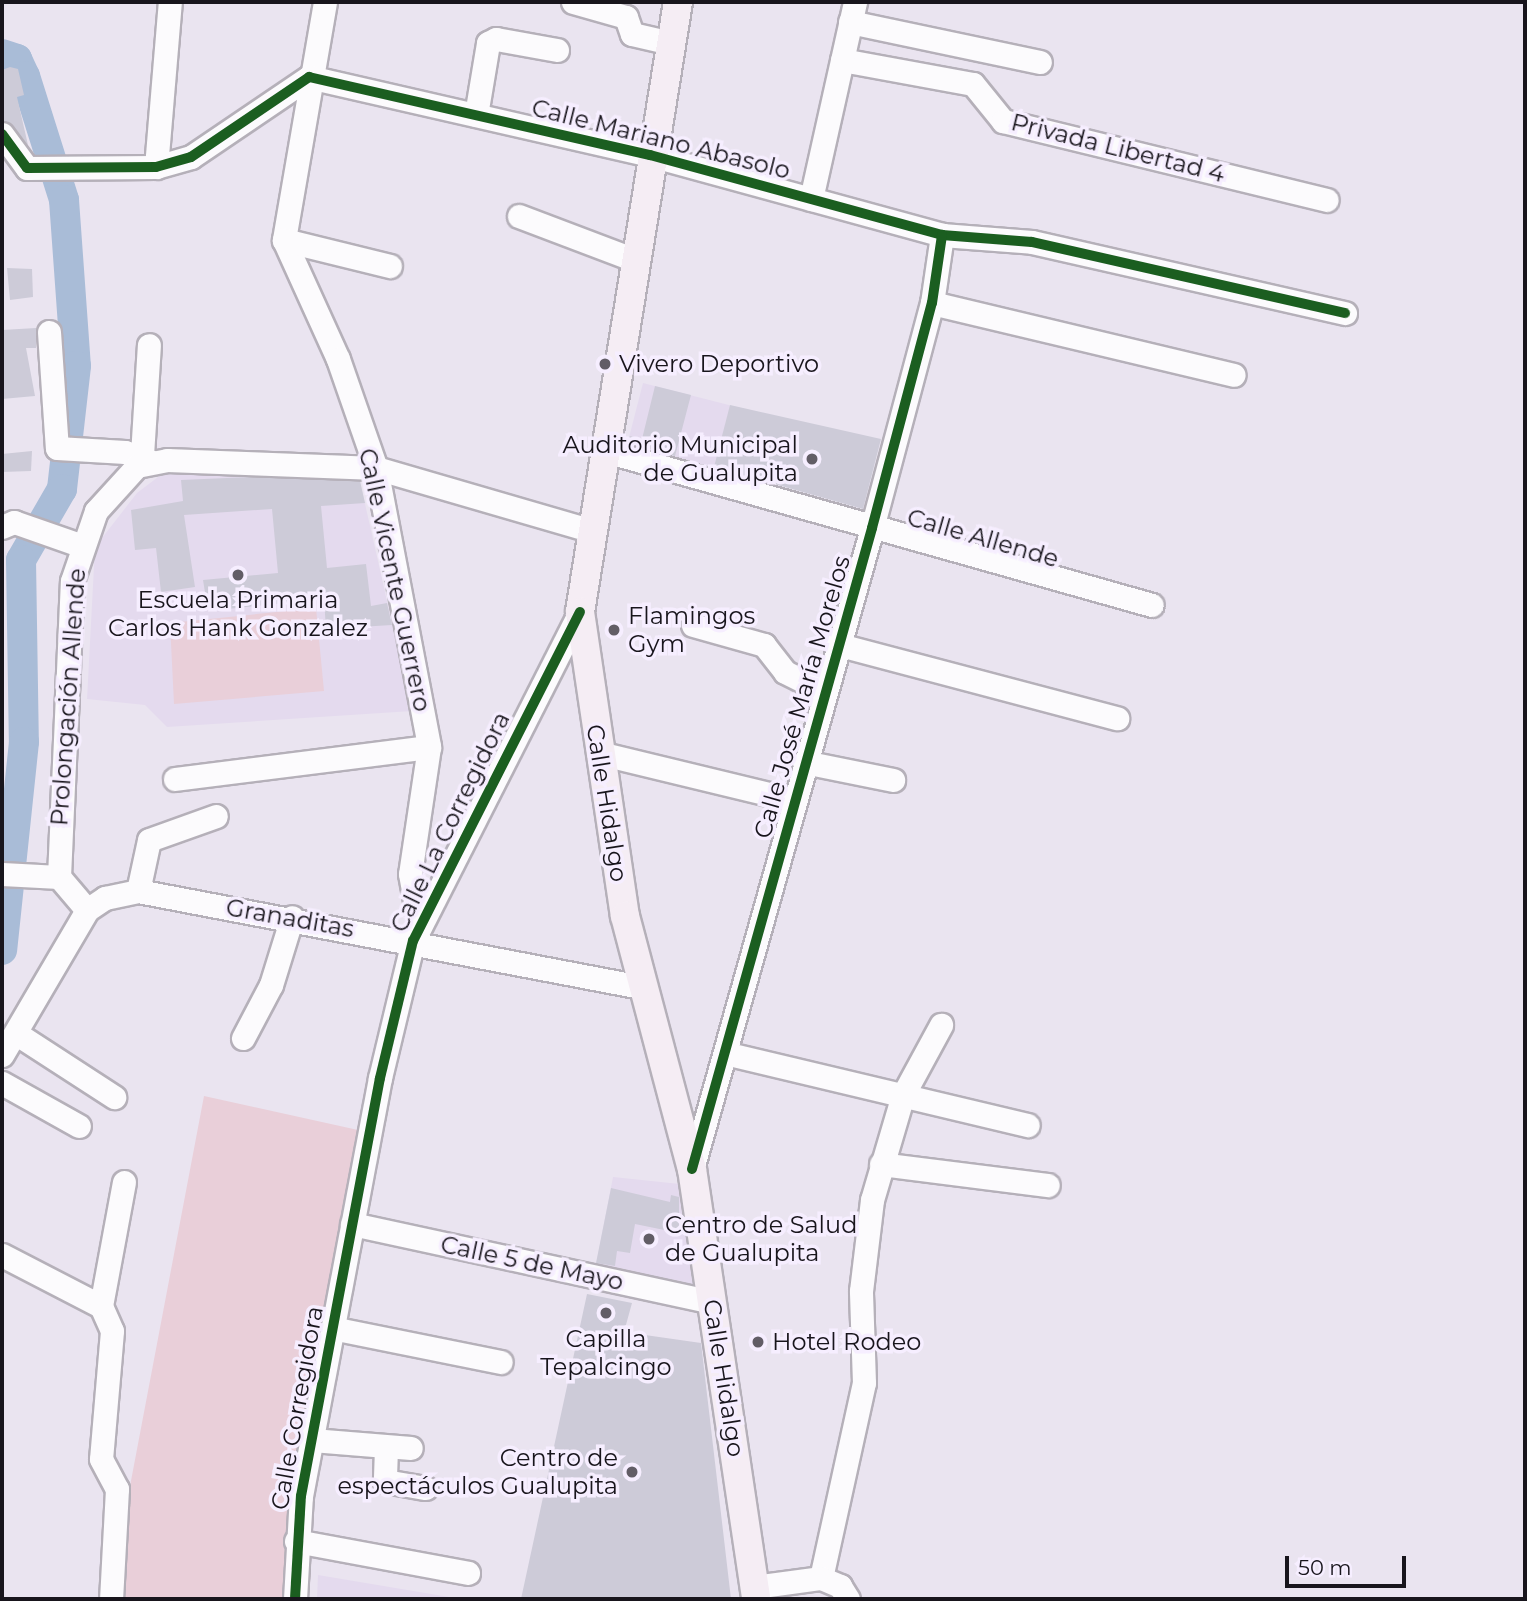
<!DOCTYPE html>
<html>
<head>
<meta charset="utf-8">
<style>
	body { margin:0 }
	#map { position:relative; width:1527px; height:1601px; overflow:hidden; background:#eae4f0; font-family:Montserrat,sans-serif }
	div>[style] { position:absolute }
	[style*='--x'] { left:calc(var(--x)*1px); top:calc(var(--y)*1px); width:calc(var(--w)*1px); rotate:calc(var(--a)*1deg) }
	.built>* { inset:0; background:#e4daee }
	.green>* { inset:0; background:#e9cfd9 }
	.river>* { height:30px; margin:-15px; padding:0 15px; transform-origin:15px; border-radius:15px; background:#a9bcd7 }
	.building>* { inset:0; background:#cdcbd8 }
	.roads { filter:drop-shadow(2px 0 #b5b0b9) drop-shadow(-2px 0 #b5b0b9) drop-shadow(0 2px #b5b0b9) drop-shadow(0 -2px #b5b0b9) }
	.minor>* { height:23px; margin:-11.5px; padding:0 11.5px; transform-origin:11.5px; border-radius:11.5px; background:#fcfbfd }
	.major>* { height:28px; margin:-14px; padding:0 14px; transform-origin:14px; border-radius:14px; background:#f5edf4 }
	.cycleway>* { height:10px; margin:-5px; padding:0 5px; transform-origin:5px; border-radius:5px; background:#1b5e20 }
	.dots>* { width:19px; height:19px; translate:-50% -50%; box-sizing:border-box; border:4px solid #f6eeff; border-radius:50% }
	span { translate:-50% -50%; white-space:nowrap; text-align:center; line-height:1.15; -webkit-text-stroke:7px #f6eeff; paint-order:stroke }
	.street-label { font-size:24px; color:#18151c }
	.poi-label { font-size:24px; color:#18151c }
	.left { translate:0 -50%; text-align:left }
	.right { translate:-100% -50%; text-align:right }
	.frame { position:absolute; inset:0; border:4px solid #18151c; pointer-events:none }
	.scale { position:absolute; left:1285px; top:1556px; width:121px; height:32px; box-sizing:border-box; border:4px solid #18151c; border-top:0; padding-left:9px; font-size:21px; line-height:24px; white-space:nowrap; color:#18151c; -webkit-text-stroke:5px #f6eeff; paint-order:stroke }
</style>
</head>
<body>
<div id="map">
	<div class="built">
		<div style="clip-path:polygon(643px 383px,756px 412px,738px 482px,625px 453px)"></div>
		<div style="clip-path:polygon(358px 473px,412px 711px,167px 727px,145px 705px,87px 699px,95px 547px,137px 493px,162px 474px)"></div>
		<div style="clip-path:polygon(613px 1177px,689px 1185px,703px 1277px,695px 1289px,595px 1271px)"></div>
		<div style="clip-path:polygon(318px 1575px,461px 1599px,317px 1599px)"></div>
	</div>
	<div class="green">
		<div style="clip-path:polygon(316px 608px,324px 691px,174px 704px,170px 623px)"></div>
		<div style="clip-path:polygon(204px 1096px,358px 1130px,286px 1545px,284px 1599px,120px 1599px,123px 1523px)"></div>
	</div>
	<div class="river">
		<div style="--x:2;--y:54;--w:16;--a:18"></div>
		<div style="--x:17;--y:59;--w:19;--a:65"></div>
		<div style="--x:25;--y:76;--w:130;--a:72.5"></div>
		<div style="--x:64;--y:200;--w:166;--a:85.9"></div>
		<div style="--x:76;--y:366;--w:124;--a:96.5"></div>
		<div style="--x:62;--y:489;--w:82;--a:120"></div>
		<div style="--x:21;--y:560;--w:182;--a:89.1"></div>
		<div style="--x:24;--y:742;--w:209;--a:96"></div>
	</div>
	<div class="building">
		<div style="clip-path:polygon(10px 67px,18px 69px,24px 95px,17px 97px,28px 145px,2px 119px,2px 70px)"></div>
		<div style="clip-path:polygon(7px 268px,32px 269px,33px 297px,10px 300px)"></div>
		<div style="clip-path:polygon(36px 328px,36px 348px,26px 348px,35px 396px,2px 399px,2px 330px)"></div>
		<div style="clip-path:polygon(655px 386px,691px 395px,675px 456px,627px 443px,629px 436px,642px 439px)"></div>
		<div style="clip-path:polygon(730px 405px,881px 439px,863px 509px,714px 467px)"></div>
		<div style="clip-path:polygon(32px 451px,31px 471px,2px 472px,2px 454px)"></div>
		<div style="clip-path:polygon(250px 477px,360px 481px,365px 503px,321px 506px,327px 568px,366px 564px,371px 606px,387px 603px,392px 625px,326px 629px,324px 599px,208px 611px,203px 580px,278px 573px,272px 509px,184px 515px,195px 587px,161px 592px,156px 548px,135px 550px,131px 510px,183px 501px,181px 480px)"></div>
		<div style="clip-path:polygon(611px 1188px,670px 1202px,671px 1195px,679px 1197px,679px 1233px,635px 1224px,630px 1253px,617px 1251px,615px 1266px,596px 1263px)"></div>
		<div style="clip-path:polygon(587px 1294px,632px 1303px,624px 1332px,701px 1343px,731px 1599px,521px 1599px)"></div>
	</div>
	<div class="roads">
		<div class="minor">
			<div style="--x:325;--y:2;--w:242;--a:99.8"></div>
			<div style="--x:284;--y:240;--w:131;--a:65.6"></div>
			<div style="--x:338;--y:359;--w:115;--a:70.8"></div>
			<div style="--x:376;--y:468;--w:284;--a:79.2"></div>
			<div style="--x:429;--y:747;--w:128;--a:98.5"></div>
			<div style="--x:410;--y:874;--w:49;--a:79.4"></div>
			<div style="--x:573;--y:2;--w:55;--a:15.8"></div>
			<div style="--x:626;--y:17;--w:18;--a:71"></div>
			<div style="--x:632;--y:34;--w:40;--a:13"></div>
			<div style="--x:850;--y:22;--w:194;--a:11.9"></div>
			<div style="--x:842;--y:60;--w:133;--a:10.4"></div>
			<div style="--x:973;--y:84;--w:48;--a:51"></div>
			<div style="--x:1003;--y:121;--w:333;--a:13.7"></div>
			<div style="--x:476;--y:115;--w:73;--a:-80.5"></div>
			<div style="--x:488;--y:43;--w:9;--a:-27"></div>
			<div style="--x:496;--y:39;--w:62;--a:10.2"></div>
			<div style="--x:2;--y:134;--w:42;--a:53.7"></div>
			<div style="--x:27;--y:168;--w:129;--a:-0.4"></div>
			<div style="--x:156;--y:167;--w:36;--a:-16"></div>
			<div style="--x:191;--y:157;--w:143;--a:-34.1"></div>
			<div style="--x:309;--y:77;--w:350;--a:12.9"></div>
			<div style="--x:650;--y:155;--w:303;--a:15.3"></div>
			<div style="--x:942;--y:235;--w:90;--a:4.4"></div>
			<div style="--x:1032;--y:242;--w:321;--a:12.8"></div>
			<div style="--x:156;--y:167;--w:166;--a:-85.2"></div>
			<div style="--x:811;--y:199;--w:202;--a:-77.4"></div>
			<div style="--x:519;--y:216;--w:121;--a:20.8"></div>
			<div style="--x:284;--y:240;--w:109;--a:13.8"></div>
			<div style="--x:932;--y:303;--w:310;--a:13.4"></div>
			<div style="--x:49;--y:332;--w:116;--a:86.1"></div>
			<div style="--x:57;--y:448;--w:68;--a:3.4"></div>
			<div style="--x:125;--y:452;--w:27;--a:20"></div>
			<div style="--x:602;--y:450;--w:571;--a:15.74"></div>
			<div style="--x:142;--y:455;--w:110;--a:-86.4"></div>
			<div style="--x:2;--y:527;--w:13;--a:-23"></div>
			<div style="--x:14;--y:522;--w:70;--a:19.2"></div>
			<div style="--x:693;--y:625;--w:74;--a:15.7"></div>
			<div style="--x:764;--y:645;--w:34;--a:52"></div>
			<div style="--x:785;--y:672;--w:42;--a:26.6"></div>
			<div style="--x:836;--y:644;--w:291;--a:14.8"></div>
			<div style="--x:599;--y:753;--w:200;--a:13.6"></div>
			<div style="--x:804;--y:762;--w:91;--a:11.4"></div>
			<div style="--x:175;--y:779;--w:256;--a:-7.2"></div>
			<div style="--x:2;--y:874;--w:57;--a:3"></div>
			<div style="--x:59;--y:877;--w:43;--a:49.7"></div>
			<div style="--x:87;--y:910;--w:22;--a:-34"></div>
			<div style="--x:105;--y:898;--w:34;--a:-12"></div>
			<div style="--x:138;--y:891;--w:512;--a:10.81"></div>
			<div style="--x:59;--y:877;--w:296;--a:-87.5"></div>
			<div style="--x:72;--y:581;--w:74;--a:-71.1"></div>
			<div style="--x:96;--y:511;--w:61;--a:-47.7"></div>
			<div style="--x:137;--y:466;--w:31;--a:-11"></div>
			<div style="--x:167;--y:460;--w:209;--a:2.2"></div>
			<div style="--x:376;--y:468;--w:223;--a:16.2"></div>
			<div style="--x:138;--y:891;--w:52;--a:-77.8"></div>
			<div style="--x:149;--y:840;--w:71;--a:-19.7"></div>
			<div style="--x:17;--y:1034;--w:116;--a:33"></div>
			<div style="--x:243;--y:1038;--w:60;--a:-62.2"></div>
			<div style="--x:271;--y:985;--w:71;--a:-72.8"></div>
			<div style="--x:729;--y:1054;--w:307;--a:13.4"></div>
			<div style="--x:2;--y:1055;--w:168;--a:-59.6"></div>
			<div style="--x:2;--y:1083;--w:88;--a:29.2"></div>
			<div style="--x:881;--y:1164;--w:168;--a:7.2"></div>
			<div style="--x:692;--y:1169;--w:666;--a:-74.31"></div>
			<div style="--x:872;--y:528;--w:233;--a:-75.1"></div>
			<div style="--x:932;--y:303;--w:69;--a:-81.6"></div>
			<div style="--x:352;--y:1224;--w:368;--a:12.2"></div>
			<div style="--x:2;--y:1255;--w:111;--a:27.3"></div>
			<div style="--x:101;--y:1306;--w:27;--a:66"></div>
			<div style="--x:112;--y:1331;--w:128;--a:94.9"></div>
			<div style="--x:101;--y:1459;--w:34;--a:62"></div>
			<div style="--x:117;--y:1489;--w:110;--a:93.1"></div>
			<div style="--x:101;--y:1306;--w:126;--a:-79.5"></div>
			<div style="--x:332;--y:1328;--w:172;--a:11.4"></div>
			<div style="--x:312;--y:1440;--w:99;--a:4.6"></div>
			<div style="--x:386;--y:1448;--w:33;--a:92"></div>
			<div style="--x:385;--y:1481;--w:41;--a:9.9"></div>
			<div style="--x:296;--y:1541;--w:175;--a:10.5"></div>
			<div style="--x:821;--y:1578;--w:200;--a:-77.6"></div>
			<div style="--x:864;--y:1383;--w:92;--a:-91.9"></div>
			<div style="--x:861;--y:1291;--w:92;--a:-83.1"></div>
			<div style="--x:872;--y:1200;--w:109;--a:-73.6"></div>
			<div style="--x:903;--y:1095;--w:80;--a:-61.5"></div>
			<div style="--x:754;--y:1587;--w:68;--a:-7.7"></div>
			<div style="--x:821;--y:1578;--w:21;--a:23"></div>
			<div style="--x:840;--y:1586;--w:15;--a:58"></div>
			<div style="--x:295;--y:1599;--w:103;--a:-86.7"></div>
			<div style="--x:301;--y:1496;--w:425;--a:-79.3"></div>
			<div style="--x:380;--y:1078;--w:141;--a:-76.5"></div>
			<div style="--x:413;--y:941;--w:369;--a:-63.1"></div>
		</div>
		<div class="major">
			<div style="--x:678;--y:2;--w:618;--a:99.13"></div>
			<div style="--x:580;--y:612;--w:307;--a:81.6"></div>
			<div style="--x:625;--y:916;--w:262;--a:75.2"></div>
			<div style="--x:692;--y:1169;--w:435;--a:81.5"></div>
		</div>
	</div>
	<div class="cycleway">
		<div style="--x:2;--y:134;--w:42;--a:53.7"></div>
		<div style="--x:27;--y:168;--w:129;--a:-0.4"></div>
		<div style="--x:156;--y:167;--w:36;--a:-16"></div>
		<div style="--x:191;--y:157;--w:143;--a:-34.1"></div>
		<div style="--x:309;--y:77;--w:350;--a:12.9"></div>
		<div style="--x:650;--y:155;--w:303;--a:15.3"></div>
		<div style="--x:942;--y:235;--w:90;--a:4.4"></div>
		<div style="--x:1032;--y:242;--w:321;--a:12.8"></div>
		<div style="--x:692;--y:1169;--w:666;--a:-74.31"></div>
		<div style="--x:872;--y:528;--w:233;--a:-75.1"></div>
		<div style="--x:932;--y:303;--w:69;--a:-81.6"></div>
		<div style="--x:295;--y:1599;--w:103;--a:-86.7"></div>
		<div style="--x:301;--y:1496;--w:425;--a:-79.3"></div>
		<div style="--x:380;--y:1078;--w:141;--a:-76.5"></div>
		<div style="--x:413;--y:941;--w:369;--a:-63.1"></div>
	</div>
	<div class="dots">
		<div style="left:605px;top:364px;background:#625d66"></div>
		<div style="left:812px;top:459px;background:#625d66"></div>
		<div style="left:238px;top:575px;background:#625d66"></div>
		<div style="left:614px;top:630px;background:#625d66"></div>
		<div style="left:649px;top:1239px;background:#625d66"></div>
		<div style="left:606px;top:1313px;background:#625d66"></div>
		<div style="left:758px;top:1342px;background:#625d66"></div>
		<div style="left:632px;top:1472px;background:#625d66"></div>
	</div>
	<div class="street-label">
		<span style="left:661px;top:139px;rotate:14deg">Calle Mariano Abasolo</span>
		<span style="left:1118px;top:148px;rotate:14deg">Privada Libertad 4</span>
		<span style="left:983px;top:538px;rotate:16deg">Calle Allende</span>
		<span style="left:395px;top:580px;rotate:78deg">Calle Vicente Guerrero</span>
		<span style="left:68px;top:697px;rotate:-86deg">Prolongación Allende</span>
		<span style="left:802px;top:697px;rotate:-74deg">Calle José María Morelos</span>
		<span style="left:607px;top:803px;rotate:81deg">Calle Hidalgo</span>
		<span style="left:450px;top:822px;rotate:-64deg">Calle La Corregidora</span>
		<span style="left:290px;top:918px;rotate:10deg">Granaditas</span>
		<span style="left:532px;top:1263px;rotate:12deg">Calle 5 de Mayo</span>
		<span style="left:724px;top:1378px;rotate:81deg">Calle Hidalgo</span>
		<span style="left:297px;top:1408px;rotate:-80deg">Calle Corregidora</span>
	</div>
	<div class="poi-label">
		<span class="left" style="left:619px;top:364px">Vivero Deportivo</span>
		<span class="right" style="left:798px;top:459px">Auditorio Municipal<br>de Gualupita</span>
		<span style="left:238px;top:614px">Escuela Primaria<br>Carlos Hank Gonzalez</span>
		<span class="left" style="left:628px;top:630px">Flamingos<br>Gym</span>
		<span class="left" style="left:665px;top:1239px">Centro de Salud<br>de Gualupita</span>
		<span style="left:606px;top:1353px">Capilla<br>Tepalcingo</span>
		<span class="left" style="left:772px;top:1342px">Hotel Rodeo</span>
		<span class="right" style="left:618px;top:1472px">Centro de<br>espectáculos Gualupita</span>
	</div>
	<div class="frame"></div>
	<div class="scale">50 m</div>
</div>
</body>
</html>
